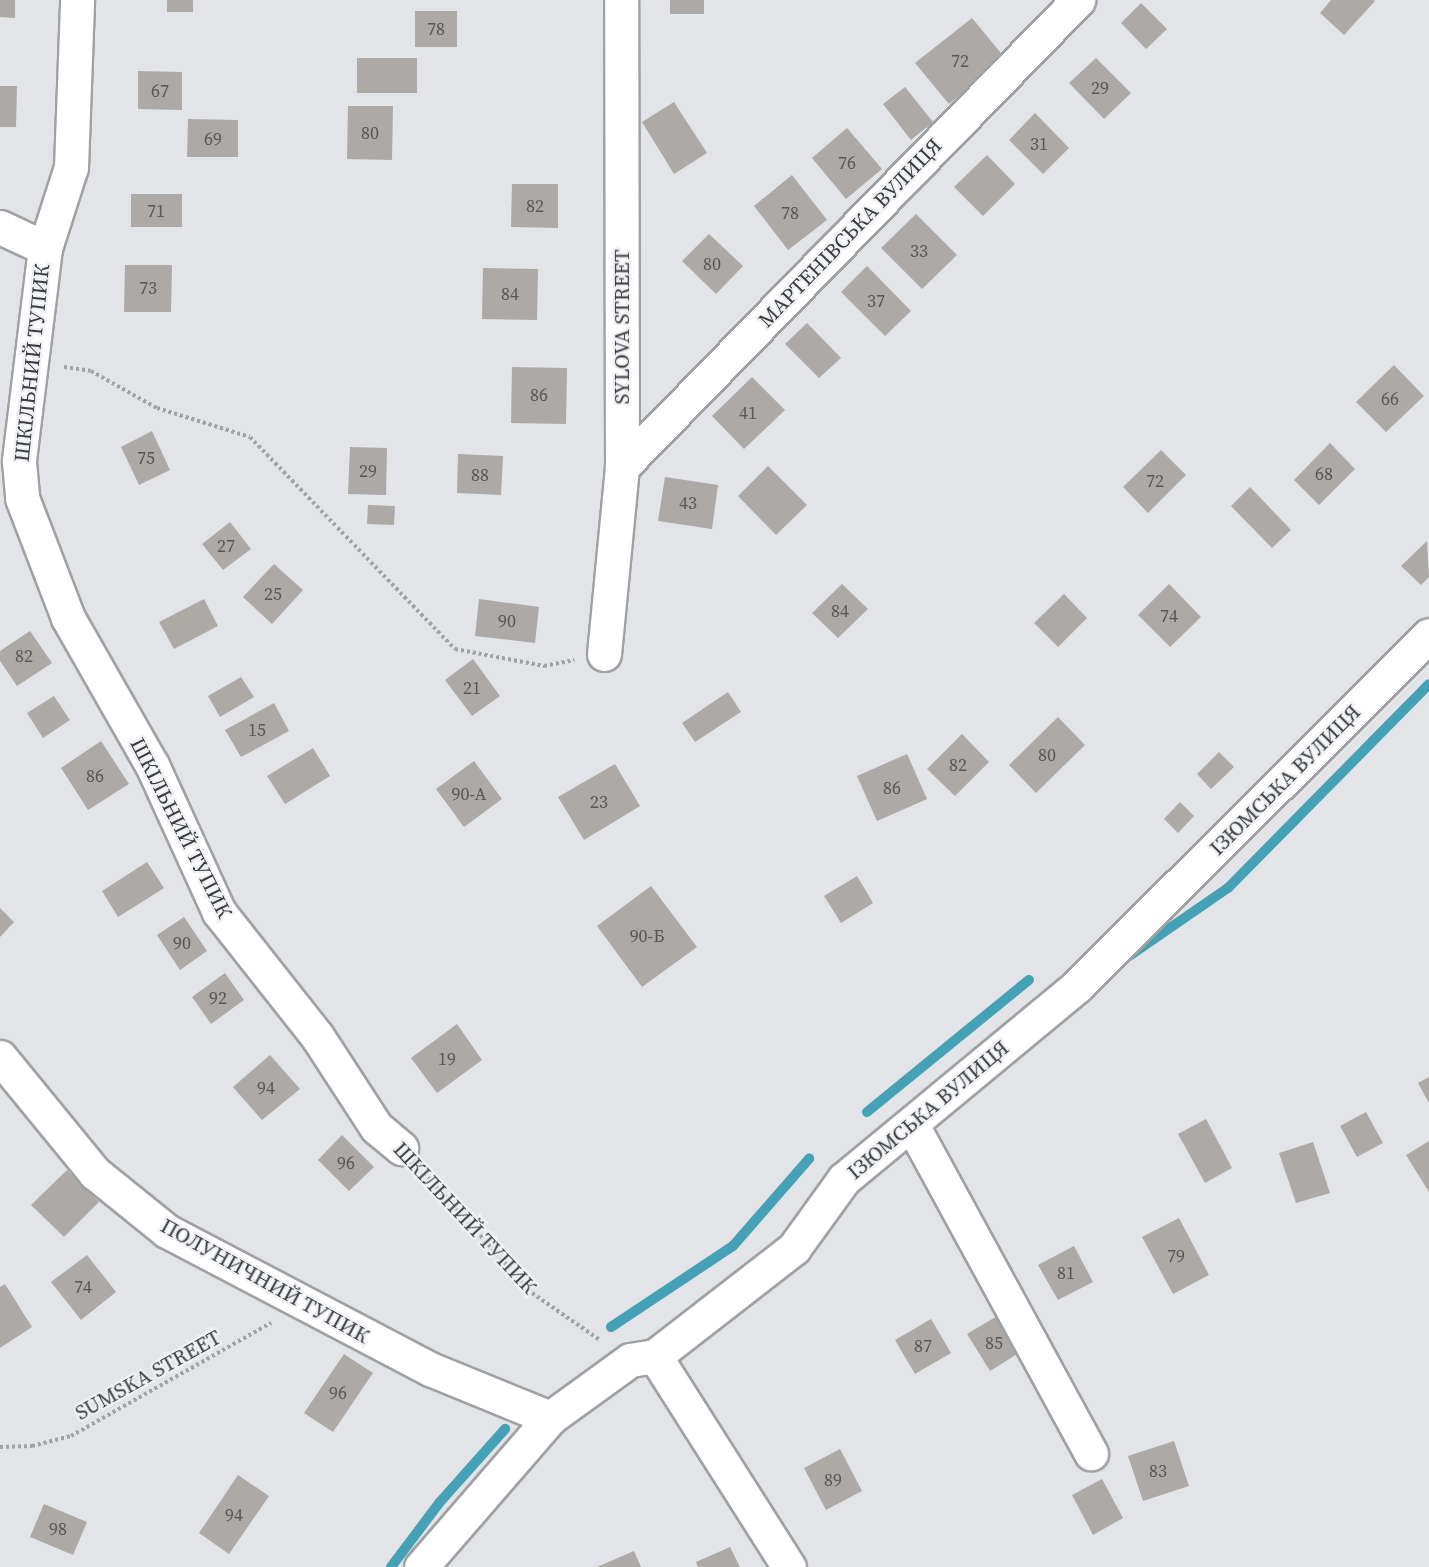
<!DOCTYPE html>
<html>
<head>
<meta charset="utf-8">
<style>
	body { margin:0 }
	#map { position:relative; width:1429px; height:1567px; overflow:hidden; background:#e2e4e7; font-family:"Source Serif 4",serif }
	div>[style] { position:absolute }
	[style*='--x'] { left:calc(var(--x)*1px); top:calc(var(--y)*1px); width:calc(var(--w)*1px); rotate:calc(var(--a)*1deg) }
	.stream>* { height:10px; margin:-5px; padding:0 5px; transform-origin:5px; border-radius:5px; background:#45a1b5 }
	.building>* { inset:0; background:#aca9a7 }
	.path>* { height:4px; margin-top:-2px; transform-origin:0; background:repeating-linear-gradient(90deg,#a0a2a4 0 3px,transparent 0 6px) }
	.roads { filter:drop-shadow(2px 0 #9fa1a3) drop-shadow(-2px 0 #9fa1a3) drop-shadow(0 2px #9fa1a3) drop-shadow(0 -2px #9fa1a3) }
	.minor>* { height:33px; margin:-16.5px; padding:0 16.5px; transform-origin:16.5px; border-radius:16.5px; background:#fff }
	span { translate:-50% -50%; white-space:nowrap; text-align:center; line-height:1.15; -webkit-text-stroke:4.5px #eff1f4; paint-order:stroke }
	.number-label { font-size:18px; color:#575758 }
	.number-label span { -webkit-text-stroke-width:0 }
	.street-label { font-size:21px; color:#3b3c3d }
</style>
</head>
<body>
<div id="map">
	<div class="stream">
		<div style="--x:1122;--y:961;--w:129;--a:-34.6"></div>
		<div style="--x:1228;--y:888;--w:286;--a:-45.4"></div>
		<div style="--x:867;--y:1112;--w:209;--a:-39.2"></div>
		<div style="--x:611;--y:1327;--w:146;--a:-33.6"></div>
		<div style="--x:733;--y:1246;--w:116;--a:-48.9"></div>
		<div style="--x:391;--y:1567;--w:81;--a:-53"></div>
		<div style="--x:440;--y:1502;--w:98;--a:-48.3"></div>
	</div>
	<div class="building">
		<div style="clip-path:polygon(0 0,15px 0,15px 18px,0 17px)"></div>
		<div style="clip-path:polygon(167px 0,193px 0,193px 12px,167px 12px)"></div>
		<div style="clip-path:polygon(670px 0,704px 0,704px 14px,670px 14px)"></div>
		<div style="clip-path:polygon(1331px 0,1373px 0,1375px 1px,1344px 35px,1320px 13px)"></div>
		<div style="clip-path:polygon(1141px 3px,1167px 29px,1146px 49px,1121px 23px)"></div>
		<div style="clip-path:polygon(415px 11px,457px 11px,457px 47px,415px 47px)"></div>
		<div style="clip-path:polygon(972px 18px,1005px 58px,949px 104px,915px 63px)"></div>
		<div style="clip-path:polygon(357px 58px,417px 58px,417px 93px,357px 93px)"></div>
		<div style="clip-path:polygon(1096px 58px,1131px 93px,1104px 119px,1069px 83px)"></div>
		<div style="clip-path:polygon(138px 71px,182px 72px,182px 110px,138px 109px)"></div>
		<div style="clip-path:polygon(0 86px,17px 86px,16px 127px,0 127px)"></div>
		<div style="clip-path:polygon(905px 87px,933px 122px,911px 140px,883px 104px)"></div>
		<div style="clip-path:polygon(674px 102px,707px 153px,674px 174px,642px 122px)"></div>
		<div style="clip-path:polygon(348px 106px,393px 106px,392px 160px,347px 159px)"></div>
		<div style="clip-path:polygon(1035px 113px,1069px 148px,1043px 174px,1009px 140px)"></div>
		<div style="clip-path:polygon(188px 119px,238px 120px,238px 157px,187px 157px)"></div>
		<div style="clip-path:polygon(847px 128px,882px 169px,846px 199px,812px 158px)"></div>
		<div style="clip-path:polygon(987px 155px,1015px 184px,983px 216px,954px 187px)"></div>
		<div style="clip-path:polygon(792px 175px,827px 220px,788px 250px,754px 206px)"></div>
		<div style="clip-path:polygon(512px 184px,558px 184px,558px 228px,511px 227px)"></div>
		<div style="clip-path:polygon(131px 194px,182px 194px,182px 227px,131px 227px)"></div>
		<div style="clip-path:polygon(916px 214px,957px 255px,922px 289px,881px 248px)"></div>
		<div style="clip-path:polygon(709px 234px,743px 266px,716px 294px,682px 261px)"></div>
		<div style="clip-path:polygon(125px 265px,172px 265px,171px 312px,124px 312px)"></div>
		<div style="clip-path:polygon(867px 266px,911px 311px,885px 336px,841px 292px)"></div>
		<div style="clip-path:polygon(483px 268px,538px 269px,537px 320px,482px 319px)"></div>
		<div style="clip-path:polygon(807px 323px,841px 358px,819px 378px,785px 344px)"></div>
		<div style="clip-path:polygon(1394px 365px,1424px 396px,1386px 432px,1356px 402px)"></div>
		<div style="clip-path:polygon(512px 367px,567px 368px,566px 424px,511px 423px)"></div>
		<div style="clip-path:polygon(752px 377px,785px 410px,744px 449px,712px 416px)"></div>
		<div style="clip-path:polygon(152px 431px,170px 470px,139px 485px,121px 447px)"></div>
		<div style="clip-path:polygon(1330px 443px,1355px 469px,1319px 505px,1294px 480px)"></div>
		<div style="clip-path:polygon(350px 447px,387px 448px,386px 495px,348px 494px)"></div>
		<div style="clip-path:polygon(1161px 450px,1186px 475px,1148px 513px,1123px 487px)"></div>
		<div style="clip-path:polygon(458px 454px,503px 456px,501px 495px,457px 493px)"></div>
		<div style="clip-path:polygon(768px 466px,807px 505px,776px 535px,738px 496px)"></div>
		<div style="clip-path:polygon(665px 477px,718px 485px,712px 529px,658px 521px)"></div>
		<div style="clip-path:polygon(1250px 487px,1291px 530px,1272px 548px,1231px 506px)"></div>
		<div style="clip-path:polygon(368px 505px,395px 506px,394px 525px,367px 524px)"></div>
		<div style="clip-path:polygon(230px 522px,251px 549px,223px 570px,202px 544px)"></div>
		<div style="clip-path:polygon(1427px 541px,1429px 577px,1421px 585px,1401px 566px)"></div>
		<div style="clip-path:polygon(274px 564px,303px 590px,272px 624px,243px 597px)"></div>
		<div style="clip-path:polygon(842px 584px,868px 609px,838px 638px,812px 613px)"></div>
		<div style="clip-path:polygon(1169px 584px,1201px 617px,1170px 647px,1138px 615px)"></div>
		<div style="clip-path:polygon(1064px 594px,1087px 618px,1058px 647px,1034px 623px)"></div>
		<div style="clip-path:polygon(204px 599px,218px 626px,174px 649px,159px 622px)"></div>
		<div style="clip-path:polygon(479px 599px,539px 607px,535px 643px,475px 636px)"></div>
		<div style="clip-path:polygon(30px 631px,52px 663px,17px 686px,0 661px,0 651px)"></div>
		<div style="clip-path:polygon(473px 659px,500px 696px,472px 716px,445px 680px)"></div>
		<div style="clip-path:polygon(241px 677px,254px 697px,220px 717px,208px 696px)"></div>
		<div style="clip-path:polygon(728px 692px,741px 712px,695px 742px,682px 723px)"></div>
		<div style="clip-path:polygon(54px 696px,70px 720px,43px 738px,27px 713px)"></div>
		<div style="clip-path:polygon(274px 703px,289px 731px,241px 757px,225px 730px)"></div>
		<div style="clip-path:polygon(1058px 717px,1085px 745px,1036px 793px,1009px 765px)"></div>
		<div style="clip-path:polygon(962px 734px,989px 762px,955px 796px,927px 769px)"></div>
		<div style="clip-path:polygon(101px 741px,129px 784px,88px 810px,61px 768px)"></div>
		<div style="clip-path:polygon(313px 748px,330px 776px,285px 804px,267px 776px)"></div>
		<div style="clip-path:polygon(1219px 752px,1234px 767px,1211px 789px,1197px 774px)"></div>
		<div style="clip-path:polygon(907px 754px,927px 799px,877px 821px,857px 776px)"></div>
		<div style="clip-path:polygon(474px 761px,502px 799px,464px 827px,436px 789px)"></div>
		<div style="clip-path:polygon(615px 764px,640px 806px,584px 840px,558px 797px)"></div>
		<div style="clip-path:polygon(1180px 802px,1194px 816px,1178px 833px,1164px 819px)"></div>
		<div style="clip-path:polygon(147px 862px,164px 888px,118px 917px,102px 891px)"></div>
		<div style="clip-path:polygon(857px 876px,873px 903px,841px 923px,824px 896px)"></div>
		<div style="clip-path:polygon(651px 886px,697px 947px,642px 987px,597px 926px)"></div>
		<div style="clip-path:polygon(0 908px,14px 922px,0 937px)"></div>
		<div style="clip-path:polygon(184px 917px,207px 951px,180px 970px,157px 935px)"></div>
		<div style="clip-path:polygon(225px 973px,244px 1000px,211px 1024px,192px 997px)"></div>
		<div style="clip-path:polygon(457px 1024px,482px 1060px,437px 1093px,411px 1058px)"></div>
		<div style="clip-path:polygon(270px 1055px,300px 1089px,262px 1120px,233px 1087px)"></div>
		<div style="clip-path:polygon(1429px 1077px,1429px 1103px,1418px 1083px)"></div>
		<div style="clip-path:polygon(1366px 1112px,1383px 1143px,1357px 1157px,1340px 1126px)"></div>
		<div style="clip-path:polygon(1206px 1119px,1232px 1168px,1205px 1183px,1178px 1134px)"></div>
		<div style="clip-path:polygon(342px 1135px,374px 1167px,349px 1191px,318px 1160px)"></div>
		<div style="clip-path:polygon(1429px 1141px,1429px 1192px,1406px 1155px)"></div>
		<div style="clip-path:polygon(1313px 1142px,1330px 1193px,1296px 1203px,1279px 1153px)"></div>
		<div style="clip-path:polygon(67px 1170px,99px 1202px,64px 1237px,31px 1205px)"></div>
		<div style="clip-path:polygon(1179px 1218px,1209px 1275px,1173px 1294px,1142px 1237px)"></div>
		<div style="clip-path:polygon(1074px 1246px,1093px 1282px,1058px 1300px,1038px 1265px)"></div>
		<div style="clip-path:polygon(87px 1255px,116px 1292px,81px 1320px,51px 1282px)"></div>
		<div style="clip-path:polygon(5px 1284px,32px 1327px,0 1348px,0 1287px)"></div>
		<div style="clip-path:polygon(999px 1315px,1022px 1351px,990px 1371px,967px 1334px)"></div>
		<div style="clip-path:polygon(931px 1319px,951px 1353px,915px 1374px,895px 1340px)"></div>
		<div style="clip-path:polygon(344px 1354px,373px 1373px,333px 1432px,304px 1413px)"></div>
		<div style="clip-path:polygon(1174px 1441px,1189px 1486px,1143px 1501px,1128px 1456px)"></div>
		<div style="clip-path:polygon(840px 1449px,862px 1491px,826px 1510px,804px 1468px)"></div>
		<div style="clip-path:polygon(238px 1475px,269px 1496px,229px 1554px,199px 1533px)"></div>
		<div style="clip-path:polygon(1102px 1479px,1123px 1518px,1093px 1535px,1072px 1495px)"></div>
		<div style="clip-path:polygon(44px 1504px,87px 1522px,73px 1555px,30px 1537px)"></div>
		<div style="clip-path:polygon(730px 1547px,740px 1567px,698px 1567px,696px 1562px)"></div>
		<div style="clip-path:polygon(634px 1551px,641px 1567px,597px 1567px)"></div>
	</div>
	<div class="path">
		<div style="--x:64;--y:367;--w:27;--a:8"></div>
		<div style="--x:91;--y:371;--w:76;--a:29.3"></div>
		<div style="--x:157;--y:408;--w:97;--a:17.3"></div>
		<div style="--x:250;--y:437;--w:295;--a:46"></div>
		<div style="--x:455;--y:649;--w:91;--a:10.8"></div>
		<div style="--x:544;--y:666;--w:31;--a:-11"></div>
		<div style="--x:424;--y:1173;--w:161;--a:48"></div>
		<div style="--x:532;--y:1293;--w:83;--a:34.7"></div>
		<div style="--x:0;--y:1447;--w:32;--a:-2"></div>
		<div style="--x:32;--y:1446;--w:40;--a:-14.4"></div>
		<div style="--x:71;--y:1436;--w:230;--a:-29.5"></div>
	</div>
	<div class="roads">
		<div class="minor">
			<div style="--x:0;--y:227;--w:50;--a:25"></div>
			<div style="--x:45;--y:248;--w:215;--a:97"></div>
			<div style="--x:19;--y:461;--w:37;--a:85"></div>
			<div style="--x:22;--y:498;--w:129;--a:69"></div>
			<div style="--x:68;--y:618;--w:169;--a:60.3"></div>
			<div style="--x:152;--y:765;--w:162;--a:65.5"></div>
			<div style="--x:219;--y:912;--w:158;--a:51.7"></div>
			<div style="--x:317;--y:1036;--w:108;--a:57"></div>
			<div style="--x:376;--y:1127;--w:33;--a:40"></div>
			<div style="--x:45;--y:248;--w:85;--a:-72.2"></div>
			<div style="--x:71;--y:167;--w:167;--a:-87.9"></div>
			<div style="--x:622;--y:467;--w:653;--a:-45.68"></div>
			<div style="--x:604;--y:654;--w:188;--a:-84.5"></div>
			<div style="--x:622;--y:467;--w:467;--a:-90.1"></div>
			<div style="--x:0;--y:1057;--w:150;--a:50.7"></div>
			<div style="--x:95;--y:1173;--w:92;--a:38.9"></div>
			<div style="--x:167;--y:1231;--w:297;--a:27.7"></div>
			<div style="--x:430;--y:1369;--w:130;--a:22.2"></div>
			<div style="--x:912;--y:1125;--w:374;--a:61.4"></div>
			<div style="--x:655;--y:1356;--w:250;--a:57.6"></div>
			<div style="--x:421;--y:1567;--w:197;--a:-49.1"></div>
			<div style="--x:550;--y:1418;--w:99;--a:-35.9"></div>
			<div style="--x:630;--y:1360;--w:25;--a:-9"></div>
			<div style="--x:655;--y:1356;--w:176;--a:-37.8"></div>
			<div style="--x:794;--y:1248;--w:85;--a:-54.1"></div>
			<div style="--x:844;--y:1179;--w:303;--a:-39.6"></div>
			<div style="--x:1077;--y:986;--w:497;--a:-44.9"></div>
		</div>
	</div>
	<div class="number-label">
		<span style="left:436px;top:29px">78</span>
		<span style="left:960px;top:61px">72</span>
		<span style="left:1100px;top:88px">29</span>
		<span style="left:160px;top:91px">67</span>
		<span style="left:370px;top:133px">80</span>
		<span style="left:213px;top:139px">69</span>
		<span style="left:1039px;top:144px">31</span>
		<span style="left:847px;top:163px">76</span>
		<span style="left:535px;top:206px">82</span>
		<span style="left:156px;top:211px">71</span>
		<span style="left:790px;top:213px">78</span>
		<span style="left:919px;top:251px">33</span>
		<span style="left:712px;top:264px">80</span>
		<span style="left:148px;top:288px">73</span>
		<span style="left:510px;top:294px">84</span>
		<span style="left:876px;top:301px">37</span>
		<span style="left:539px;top:395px">86</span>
		<span style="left:1390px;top:399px">66</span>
		<span style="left:748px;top:413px">41</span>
		<span style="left:146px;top:458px">75</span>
		<span style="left:368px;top:471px">29</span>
		<span style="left:1324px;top:474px">68</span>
		<span style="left:480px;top:475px">88</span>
		<span style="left:1155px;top:481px">72</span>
		<span style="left:688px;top:503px">43</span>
		<span style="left:226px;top:546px">27</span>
		<span style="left:273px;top:594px">25</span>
		<span style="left:840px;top:611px">84</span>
		<span style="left:1169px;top:616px">74</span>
		<span style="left:507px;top:621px">90</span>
		<span style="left:24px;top:656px">82</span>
		<span style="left:472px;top:688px">21</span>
		<span style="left:257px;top:730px">15</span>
		<span style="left:1047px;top:755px">80</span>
		<span style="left:958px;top:765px">82</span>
		<span style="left:95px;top:776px">86</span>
		<span style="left:892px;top:788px">86</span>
		<span style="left:469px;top:794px">90-А</span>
		<span style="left:599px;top:802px">23</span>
		<span style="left:647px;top:936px">90-Б</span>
		<span style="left:182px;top:943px">90</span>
		<span style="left:218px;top:998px">92</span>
		<span style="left:447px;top:1059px">19</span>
		<span style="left:266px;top:1088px">94</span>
		<span style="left:346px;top:1163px">96</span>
		<span style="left:1176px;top:1256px">79</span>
		<span style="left:1066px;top:1273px">81</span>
		<span style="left:83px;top:1287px">74</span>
		<span style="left:994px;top:1343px">85</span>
		<span style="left:923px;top:1346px">87</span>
		<span style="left:338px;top:1393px">96</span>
		<span style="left:1158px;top:1471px">83</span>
		<span style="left:833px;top:1480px">89</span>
		<span style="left:234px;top:1515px">94</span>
		<span style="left:58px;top:1529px">98</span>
	</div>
	<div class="street-label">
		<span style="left:850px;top:233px;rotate:-46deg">МАРТЕНІВСЬКА ВУЛИЦЯ</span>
		<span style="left:622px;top:327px;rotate:-90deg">SYLOVA STREET</span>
		<span style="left:32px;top:363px;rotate:-84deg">ШКІЛЬНИЙ ТУПИК</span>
		<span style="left:1285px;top:780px;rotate:-45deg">ІЗЮМСЬКА ВУЛИЦЯ</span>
		<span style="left:181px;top:828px;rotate:63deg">ШКІЛЬНИЙ ТУПИК</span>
		<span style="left:928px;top:1110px;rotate:-40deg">ІЗЮМСЬКА ВУЛИЦЯ</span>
		<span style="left:465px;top:1218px;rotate:47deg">ШКІЛЬНИЙ ТУПИК</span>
		<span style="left:265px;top:1281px;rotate:29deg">ПОЛУНИЧНИЙ ТУПИК</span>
		<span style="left:148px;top:1375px;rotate:-29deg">SUMSKA STREET</span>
	</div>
</div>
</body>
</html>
